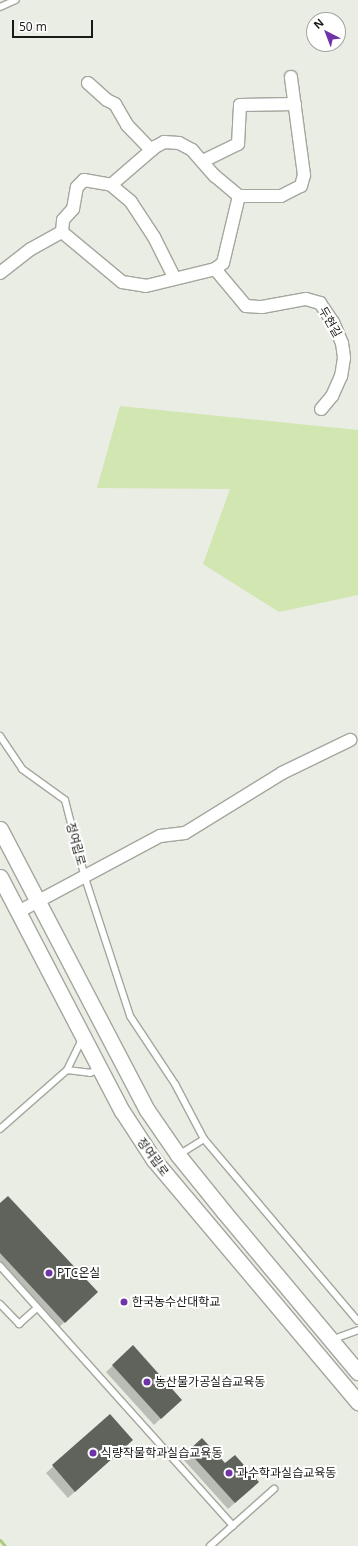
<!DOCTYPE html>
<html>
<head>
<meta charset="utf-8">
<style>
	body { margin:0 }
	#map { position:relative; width:358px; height:1546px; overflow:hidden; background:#e9ede3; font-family:"Open Sans","Noto Sans KR",sans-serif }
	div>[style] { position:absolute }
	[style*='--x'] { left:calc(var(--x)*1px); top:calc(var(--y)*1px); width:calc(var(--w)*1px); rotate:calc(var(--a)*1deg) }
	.green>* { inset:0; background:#d2e6b1 }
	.shadow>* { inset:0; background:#0003 }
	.stream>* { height:3px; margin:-1.5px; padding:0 1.5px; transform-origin:1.5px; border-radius:1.5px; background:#aec97d }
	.building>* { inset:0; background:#60635b }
	.roads { filter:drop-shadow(1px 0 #a3a79e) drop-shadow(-1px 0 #a3a79e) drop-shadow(0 1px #a3a79e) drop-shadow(0 -1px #a3a79e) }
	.service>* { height:6px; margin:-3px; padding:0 3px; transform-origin:3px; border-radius:3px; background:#fff }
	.minor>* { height:12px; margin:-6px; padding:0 6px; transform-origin:6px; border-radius:6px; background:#fff }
	.tertiary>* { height:15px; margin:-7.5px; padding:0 7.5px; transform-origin:7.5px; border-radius:7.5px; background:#fff }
	.dots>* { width:11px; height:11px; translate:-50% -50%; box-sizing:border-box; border:2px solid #fff; border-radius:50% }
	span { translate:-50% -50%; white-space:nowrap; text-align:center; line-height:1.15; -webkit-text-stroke:4px #fff; paint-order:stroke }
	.street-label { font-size:12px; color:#191a17 }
	.poi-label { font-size:12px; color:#191a17 }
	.left { translate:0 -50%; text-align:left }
	.north { position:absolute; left:306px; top:12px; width:40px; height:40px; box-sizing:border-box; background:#fff; border:1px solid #a3a3a2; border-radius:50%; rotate:318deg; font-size:11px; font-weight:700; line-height:16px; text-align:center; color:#191a17 }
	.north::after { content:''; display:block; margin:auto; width:14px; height:18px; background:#7133a8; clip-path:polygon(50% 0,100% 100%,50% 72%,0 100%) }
	.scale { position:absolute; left:12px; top:20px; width:81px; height:18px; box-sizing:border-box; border:2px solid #191a17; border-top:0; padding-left:5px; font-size:12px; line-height:14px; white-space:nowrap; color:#191a17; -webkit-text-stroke:3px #fff; paint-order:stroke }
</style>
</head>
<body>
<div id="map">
	<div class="green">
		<div style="clip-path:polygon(120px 406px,358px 430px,358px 595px,279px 612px,203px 564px,230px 489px,97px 488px)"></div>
	</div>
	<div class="shadow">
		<div style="clip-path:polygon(0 1205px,90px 1299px,57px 1329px,0 1267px)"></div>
		<div style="clip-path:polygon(133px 1347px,174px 1406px,154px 1425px,106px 1372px)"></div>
		<div style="clip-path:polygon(110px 1415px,132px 1440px,68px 1498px,46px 1473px)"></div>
		<div style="clip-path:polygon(189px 1452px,225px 1465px,251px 1489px,228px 1509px,182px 1458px)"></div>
	</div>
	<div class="stream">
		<div style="--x:0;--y:1540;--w:8;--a:50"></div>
	</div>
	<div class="building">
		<div style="clip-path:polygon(8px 1196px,98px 1292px,65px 1323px,0 1253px,0 1203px)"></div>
		<div style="clip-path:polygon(133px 1345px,182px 1400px,161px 1419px,112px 1365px)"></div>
		<div style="clip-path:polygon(110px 1414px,133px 1440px,75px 1492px,52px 1465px)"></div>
		<div style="clip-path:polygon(202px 1438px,225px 1463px,235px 1455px,259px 1482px,235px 1503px,188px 1451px)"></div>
	</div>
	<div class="roads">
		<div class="service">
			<div style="--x:0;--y:7;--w:17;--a:-24"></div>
			<div style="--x:0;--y:736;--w:40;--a:56"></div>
			<div style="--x:22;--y:769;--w:53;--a:35.8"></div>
			<div style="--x:65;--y:800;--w:81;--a:75.6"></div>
			<div style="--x:85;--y:878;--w:145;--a:71.9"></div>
			<div style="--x:130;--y:1016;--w:82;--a:56.5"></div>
			<div style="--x:175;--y:1084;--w:62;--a:62.2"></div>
			<div style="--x:204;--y:1139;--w:31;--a:148"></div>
			<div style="--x:67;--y:1070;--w:23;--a:7"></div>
			<div style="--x:90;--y:1073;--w:11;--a:-22"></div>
			<div style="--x:0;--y:1129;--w:89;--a:-41.4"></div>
			<div style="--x:67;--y:1070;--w:37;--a:-64"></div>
			<div style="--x:204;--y:1139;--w:238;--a:49.8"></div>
			<div style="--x:0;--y:1266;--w:349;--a:48.1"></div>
			<div style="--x:0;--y:1304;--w:28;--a:46"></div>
			<div style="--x:19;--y:1324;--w:24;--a:-42"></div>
			<div style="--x:331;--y:1340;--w:29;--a:-20"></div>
			<div style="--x:210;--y:1546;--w:86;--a:-41.7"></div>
		</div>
		<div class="minor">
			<div style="--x:88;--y:83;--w:25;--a:42"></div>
			<div style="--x:107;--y:100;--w:9;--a:27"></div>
			<div style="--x:115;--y:104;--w:24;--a:60"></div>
			<div style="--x:127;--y:125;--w:35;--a:46"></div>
			<div style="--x:203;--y:161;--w:39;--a:-26"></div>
			<div style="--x:238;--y:144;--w:39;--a:-87"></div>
			<div style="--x:240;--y:105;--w:55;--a:-1"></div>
			<div style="--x:111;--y:185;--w:26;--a:40"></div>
			<div style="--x:131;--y:202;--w:42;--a:56.7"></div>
			<div style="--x:154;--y:237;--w:45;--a:63.4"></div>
			<div style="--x:62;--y:232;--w:12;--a:-85"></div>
			<div style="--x:63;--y:220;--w:15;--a:-48"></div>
			<div style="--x:73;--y:209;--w:22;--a:-80"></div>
			<div style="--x:77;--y:187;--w:10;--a:-45"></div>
			<div style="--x:84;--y:180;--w:27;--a:10"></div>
			<div style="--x:111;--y:185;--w:58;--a:-40.8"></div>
			<div style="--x:155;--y:147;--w:10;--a:-29"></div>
			<div style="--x:164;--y:142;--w:15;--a:4"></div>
			<div style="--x:179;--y:143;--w:15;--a:28"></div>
			<div style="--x:192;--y:150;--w:35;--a:49"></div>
			<div style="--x:215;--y:176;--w:31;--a:40"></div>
			<div style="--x:215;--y:269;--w:48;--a:50"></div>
			<div style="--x:246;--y:306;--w:16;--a:4"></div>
			<div style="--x:262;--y:307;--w:45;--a:-10.3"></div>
			<div style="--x:306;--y:299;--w:15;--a:16"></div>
			<div style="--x:320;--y:303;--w:23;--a:56"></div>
			<div style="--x:333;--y:322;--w:23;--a:67"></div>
			<div style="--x:342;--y:343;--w:15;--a:82"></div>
			<div style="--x:344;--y:358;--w:18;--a:99"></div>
			<div style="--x:341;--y:376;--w:22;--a:114"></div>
			<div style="--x:332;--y:396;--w:17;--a:130"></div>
			<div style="--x:0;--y:273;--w:39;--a:-38"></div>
			<div style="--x:31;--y:249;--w:35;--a:-29"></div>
			<div style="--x:62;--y:232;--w:78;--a:39.8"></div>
			<div style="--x:122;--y:282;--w:24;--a:9"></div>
			<div style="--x:146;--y:286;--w:71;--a:-13.8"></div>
			<div style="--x:215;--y:269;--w:10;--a:-37"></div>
			<div style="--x:223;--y:263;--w:69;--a:-76.6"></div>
			<div style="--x:239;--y:196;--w:42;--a:0"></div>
			<div style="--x:281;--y:196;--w:22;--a:-27"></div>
			<div style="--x:301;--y:186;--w:11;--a:-75"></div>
			<div style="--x:304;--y:175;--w:99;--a:-97.6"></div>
			<div style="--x:18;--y:912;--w:161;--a:-28.2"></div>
			<div style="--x:160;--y:836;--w:25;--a:-7"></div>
			<div style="--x:185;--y:833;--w:114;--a:-31.7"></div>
			<div style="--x:282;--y:773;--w:76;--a:-25.9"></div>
		</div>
		<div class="tertiary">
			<div style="--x:0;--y:829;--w:317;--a:62.4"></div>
			<div style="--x:147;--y:1110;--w:55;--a:55.4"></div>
			<div style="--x:178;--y:1155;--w:73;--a:51.1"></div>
			<div style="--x:224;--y:1212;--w:209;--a:50.1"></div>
			<div style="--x:0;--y:877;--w:264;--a:62.5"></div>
			<div style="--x:122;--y:1111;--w:59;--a:56.9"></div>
			<div style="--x:154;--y:1160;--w:317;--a:49.9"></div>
		</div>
	</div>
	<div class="dots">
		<div style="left:49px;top:1273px;background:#7133a8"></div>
		<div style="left:124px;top:1302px;background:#7133a8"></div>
		<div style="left:147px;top:1382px;background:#7133a8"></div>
		<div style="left:93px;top:1453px;background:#7133a8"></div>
		<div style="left:229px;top:1473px;background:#7133a8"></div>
	</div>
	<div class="street-label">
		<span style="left:330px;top:322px;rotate:60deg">두현길</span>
		<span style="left:76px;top:844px;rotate:75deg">정여립로</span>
		<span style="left:153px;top:1157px;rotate:54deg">정여립로</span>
	</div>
	<div class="poi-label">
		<span class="left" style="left:57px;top:1273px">PTC온실</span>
		<span class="left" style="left:132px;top:1302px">한국농수산대학교</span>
		<span class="left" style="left:155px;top:1382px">농산물가공실습교육동</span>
		<span class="left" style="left:101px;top:1453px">식량작물학과실습교육동</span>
		<span class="left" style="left:237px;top:1473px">과수학과실습교육동</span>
	</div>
	<div class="north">N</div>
	<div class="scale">50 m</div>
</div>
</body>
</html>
